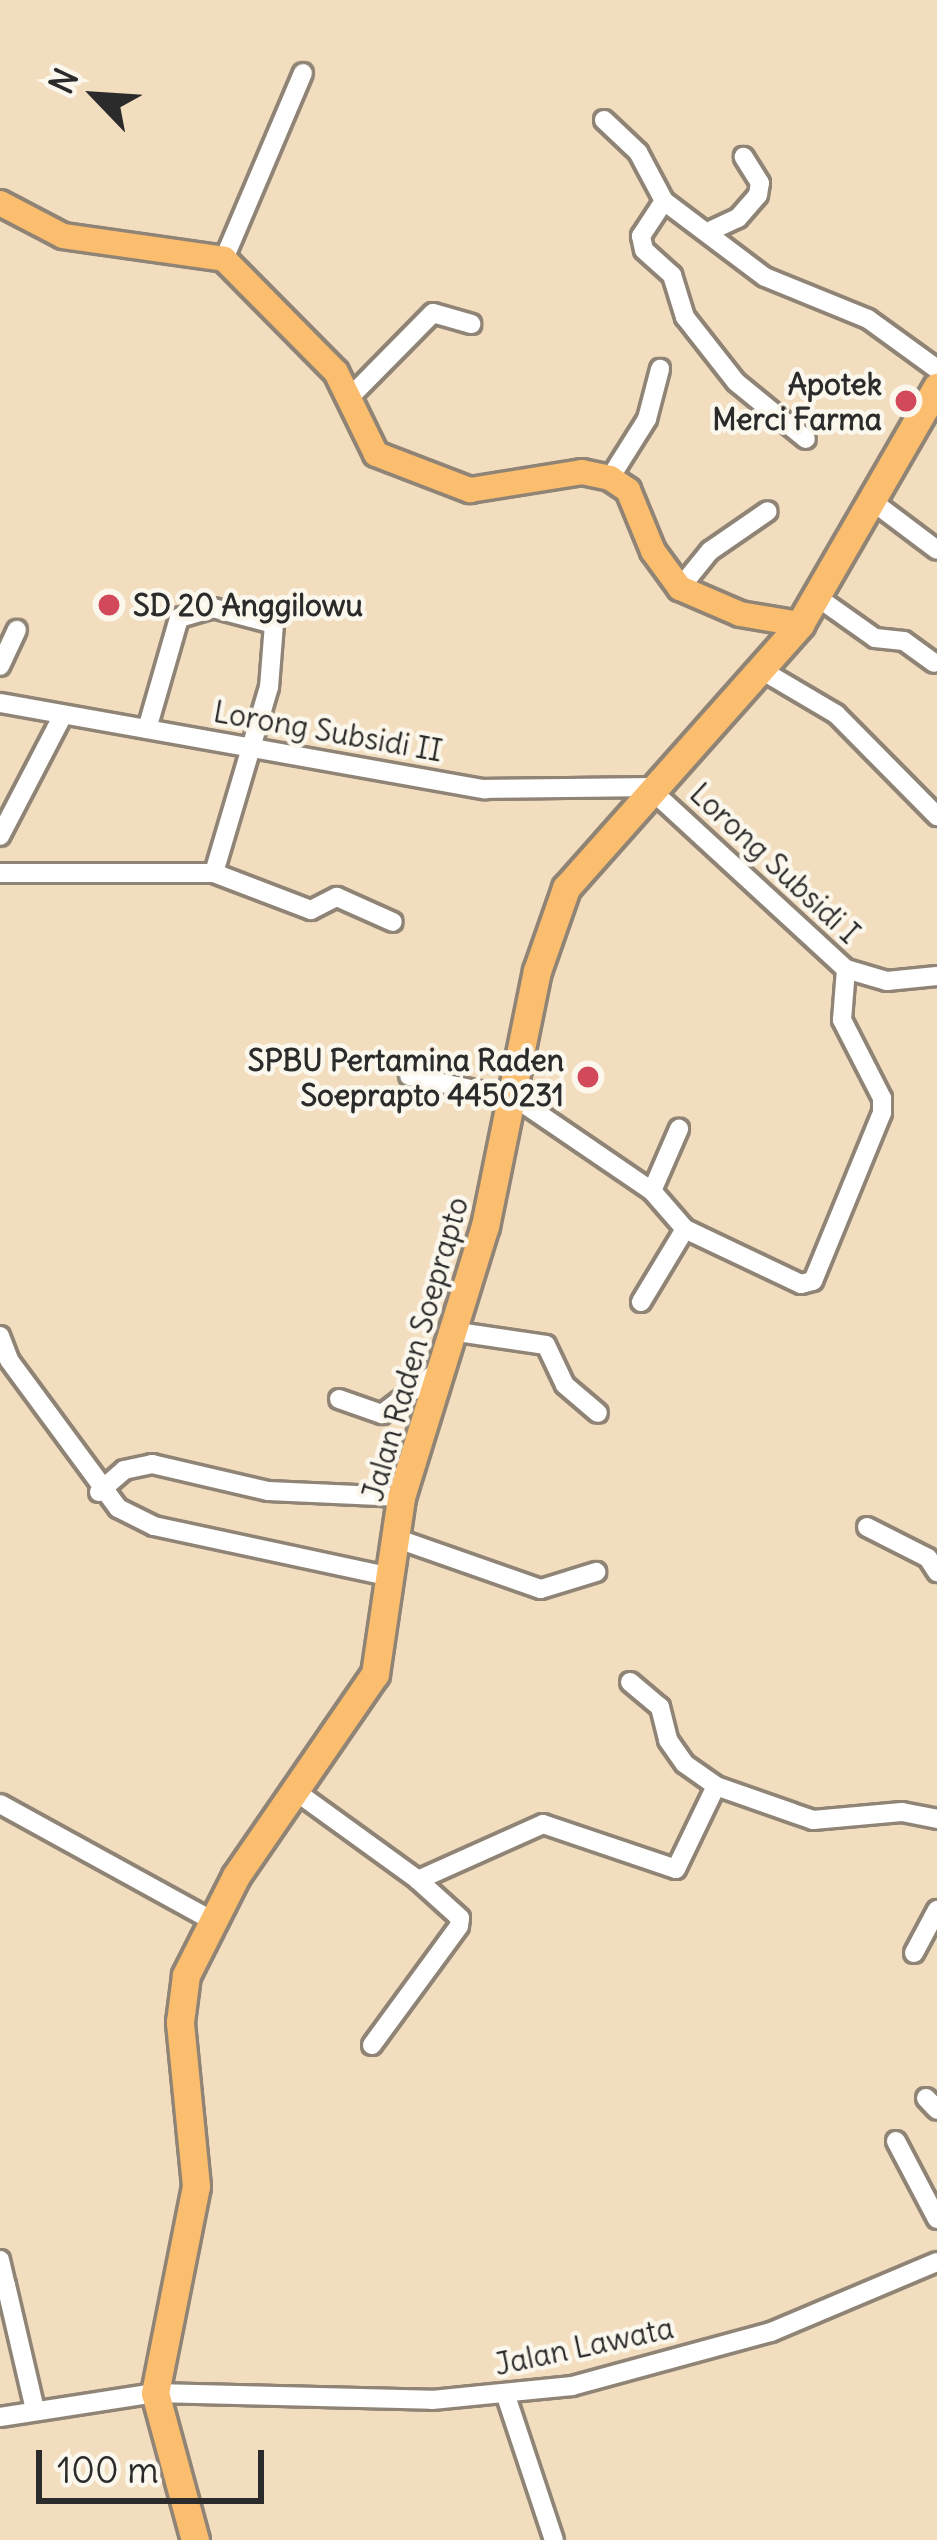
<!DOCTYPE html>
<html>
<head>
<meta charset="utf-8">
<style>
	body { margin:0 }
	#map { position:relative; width:937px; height:2540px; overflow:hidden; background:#f3ddbf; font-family:Delius,sans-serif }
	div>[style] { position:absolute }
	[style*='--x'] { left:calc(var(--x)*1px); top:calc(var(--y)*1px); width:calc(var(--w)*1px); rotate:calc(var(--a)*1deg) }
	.roads { filter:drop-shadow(3px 0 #8f8475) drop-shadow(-3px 0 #8f8475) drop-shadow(0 3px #8f8475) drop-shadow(0 -3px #8f8475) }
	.minor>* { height:18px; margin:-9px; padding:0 9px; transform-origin:9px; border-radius:9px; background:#fff }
	.major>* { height:24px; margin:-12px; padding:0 12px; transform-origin:12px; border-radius:12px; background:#fbbd6e }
	.highway>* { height:27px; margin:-13.5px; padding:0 13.5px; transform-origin:13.5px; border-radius:13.5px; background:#fbbd6e }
	.dots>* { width:33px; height:33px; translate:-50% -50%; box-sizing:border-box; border:6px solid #fbf7ec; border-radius:50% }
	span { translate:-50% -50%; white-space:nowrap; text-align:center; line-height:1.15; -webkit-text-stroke:9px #fbf7ec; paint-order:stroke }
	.poi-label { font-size:30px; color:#2b2b2b; font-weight:700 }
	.right { translate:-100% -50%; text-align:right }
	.left { translate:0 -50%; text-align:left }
	.street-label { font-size:30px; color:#2b2b2b }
	.north { position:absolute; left:36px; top:36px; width:120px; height:120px; -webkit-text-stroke:9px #fbf7ec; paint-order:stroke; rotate:295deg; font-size:33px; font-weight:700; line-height:48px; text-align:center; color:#2b2b2b }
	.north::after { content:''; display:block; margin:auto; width:42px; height:54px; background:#2b2b2b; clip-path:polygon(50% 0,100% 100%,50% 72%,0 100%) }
	.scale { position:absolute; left:36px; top:2450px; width:228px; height:54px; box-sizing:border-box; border:6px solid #2b2b2b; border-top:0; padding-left:15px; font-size:36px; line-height:42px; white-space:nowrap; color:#2b2b2b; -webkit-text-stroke:9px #fbf7ec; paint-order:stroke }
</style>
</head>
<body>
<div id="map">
	<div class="roads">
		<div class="minor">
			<div style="--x:604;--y:120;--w:47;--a:43.3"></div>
			<div style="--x:638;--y:152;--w:55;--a:62"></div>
			<div style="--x:664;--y:201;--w:126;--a:37"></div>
			<div style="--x:765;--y:277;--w:111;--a:22.2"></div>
			<div style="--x:868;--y:319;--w:85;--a:35.9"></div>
			<div style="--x:664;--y:201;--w:42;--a:123.3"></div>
			<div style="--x:641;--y:236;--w:14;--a:78"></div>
			<div style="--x:644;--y:250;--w:38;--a:42"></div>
			<div style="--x:672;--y:275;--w:44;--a:72.8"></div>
			<div style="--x:685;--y:317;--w:83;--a:51.9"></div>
			<div style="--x:736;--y:382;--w:90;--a:39.2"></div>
			<div style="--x:712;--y:230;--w:29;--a:-25"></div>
			<div style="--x:738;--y:218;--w:30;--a:-49"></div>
			<div style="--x:758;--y:195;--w:12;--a:-81"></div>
			<div style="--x:760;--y:183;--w:31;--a:-122"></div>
			<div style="--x:224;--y:259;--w:202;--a:-67"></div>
			<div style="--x:352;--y:395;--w:115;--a:-45.4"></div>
			<div style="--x:433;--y:313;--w:40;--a:16"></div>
			<div style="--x:610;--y:478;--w:70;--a:-57.9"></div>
			<div style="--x:647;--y:419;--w:52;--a:-75.4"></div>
			<div style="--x:872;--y:501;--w:81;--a:37"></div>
			<div style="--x:680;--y:588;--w:48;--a:-51"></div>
			<div style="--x:710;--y:551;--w:70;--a:-34.6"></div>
			<div style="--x:817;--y:597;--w:71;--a:35.3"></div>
			<div style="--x:875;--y:638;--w:29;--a:6"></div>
			<div style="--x:904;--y:641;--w:37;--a:36"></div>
			<div style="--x:0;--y:666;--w:40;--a:-65"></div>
			<div style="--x:758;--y:668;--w:91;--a:30.5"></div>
			<div style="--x:836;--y:714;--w:144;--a:45.3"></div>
			<div style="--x:0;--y:703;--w:493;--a:10.1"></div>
			<div style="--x:485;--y:789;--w:163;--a:-0.7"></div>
			<div style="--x:648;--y:787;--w:269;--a:42.6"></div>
			<div style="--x:846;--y:969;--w:43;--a:16.3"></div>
			<div style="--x:887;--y:981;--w:50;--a:-5.7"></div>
			<div style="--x:147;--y:729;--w:116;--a:-73.9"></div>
			<div style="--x:179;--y:618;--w:35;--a:-16"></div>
			<div style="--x:213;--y:608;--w:63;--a:14.7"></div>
			<div style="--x:274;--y:624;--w:63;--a:94.5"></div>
			<div style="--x:269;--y:687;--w:194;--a:106.5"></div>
			<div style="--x:0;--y:836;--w:136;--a:-62.5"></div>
			<div style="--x:0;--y:873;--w:214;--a:0"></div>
			<div style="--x:214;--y:873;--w:104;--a:20.9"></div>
			<div style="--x:311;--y:910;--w:29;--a:-27"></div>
			<div style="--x:337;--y:897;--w:61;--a:24.1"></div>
			<div style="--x:409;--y:1076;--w:110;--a:12"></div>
			<div style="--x:517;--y:1099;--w:163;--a:34.3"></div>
			<div style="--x:652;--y:1191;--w:68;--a:-66.5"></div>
			<div style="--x:652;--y:1191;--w:50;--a:49"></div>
			<div style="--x:685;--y:1229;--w:128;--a:25.4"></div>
			<div style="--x:801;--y:1284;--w:12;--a:-14"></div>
			<div style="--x:813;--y:1281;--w:182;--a:-67.7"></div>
			<div style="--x:882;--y:1113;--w:15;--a:-90"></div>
			<div style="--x:882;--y:1098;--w:88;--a:-117.1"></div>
			<div style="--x:842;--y:1020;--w:51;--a:-85.5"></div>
			<div style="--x:641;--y:1302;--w:85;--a:-58.9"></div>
			<div style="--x:451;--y:1331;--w:96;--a:8.4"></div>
			<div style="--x:546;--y:1345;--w:44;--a:64.6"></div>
			<div style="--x:565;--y:1385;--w:43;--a:40.3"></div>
			<div style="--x:0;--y:1336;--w:26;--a:69"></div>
			<div style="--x:9;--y:1360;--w:184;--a:53.6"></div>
			<div style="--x:118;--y:1508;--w:40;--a:26.6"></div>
			<div style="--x:154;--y:1526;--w:243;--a:12.1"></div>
			<div style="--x:339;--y:1399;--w:46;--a:19.2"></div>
			<div style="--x:382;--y:1414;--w:69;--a:-37.4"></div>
			<div style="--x:99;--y:1492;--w:33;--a:-41"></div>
			<div style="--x:124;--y:1470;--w:29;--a:-12"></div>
			<div style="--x:152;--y:1464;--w:119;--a:13.1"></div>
			<div style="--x:268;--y:1491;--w:133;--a:2.6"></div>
			<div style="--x:867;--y:1527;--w:68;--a:26.9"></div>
			<div style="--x:928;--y:1558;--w:17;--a:57"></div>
			<div style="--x:398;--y:1539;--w:151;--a:19.3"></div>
			<div style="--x:541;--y:1589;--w:58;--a:-17.2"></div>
			<div style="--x:630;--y:1682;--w:39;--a:40"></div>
			<div style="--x:660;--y:1707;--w:34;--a:76"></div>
			<div style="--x:668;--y:1740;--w:29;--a:55"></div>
			<div style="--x:685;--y:1764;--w:38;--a:35"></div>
			<div style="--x:298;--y:1793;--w:148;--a:35.9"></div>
			<div style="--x:418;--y:1880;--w:137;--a:-24.1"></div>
			<div style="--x:543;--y:1824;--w:140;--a:18.7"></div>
			<div style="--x:676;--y:1869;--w:92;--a:-64.3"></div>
			<div style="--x:716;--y:1786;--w:103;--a:19.3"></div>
			<div style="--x:813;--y:1820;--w:89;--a:-5.1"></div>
			<div style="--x:902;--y:1812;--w:36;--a:11"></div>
			<div style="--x:0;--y:1804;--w:239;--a:28.8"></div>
			<div style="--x:914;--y:1953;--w:49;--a:-61.9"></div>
			<div style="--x:372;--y:2045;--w:147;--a:-53.8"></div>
			<div style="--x:459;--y:1926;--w:8;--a:-83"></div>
			<div style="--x:460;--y:1918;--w:57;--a:-137.9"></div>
			<div style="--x:926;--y:2098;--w:16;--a:47"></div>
			<div style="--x:896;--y:2141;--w:88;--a:62.3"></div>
			<div style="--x:0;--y:2260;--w:26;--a:77"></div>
			<div style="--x:0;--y:2286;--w:6;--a:-9"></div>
			<div style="--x:6;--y:2285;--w:128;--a:76.9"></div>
			<div style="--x:506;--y:2396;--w:152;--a:71.6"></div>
			<div style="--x:0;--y:2417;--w:157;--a:-8.8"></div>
			<div style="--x:155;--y:2393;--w:277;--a:1.4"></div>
			<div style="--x:432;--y:2400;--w:141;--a:-5.7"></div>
			<div style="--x:572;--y:2386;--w:206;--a:-15.2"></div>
			<div style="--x:771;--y:2332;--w:180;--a:-22.9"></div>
		</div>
		<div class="major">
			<div style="--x:0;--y:203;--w:71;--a:27.6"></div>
			<div style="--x:63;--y:236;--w:163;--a:8.1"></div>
			<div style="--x:224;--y:259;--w:159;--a:45.3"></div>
			<div style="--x:336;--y:372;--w:91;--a:64"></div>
			<div style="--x:376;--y:454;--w:101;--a:21"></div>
			<div style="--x:470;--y:490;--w:113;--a:-9.1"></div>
			<div style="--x:582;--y:472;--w:29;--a:12"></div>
			<div style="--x:610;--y:478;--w:22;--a:34"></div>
			<div style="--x:628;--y:490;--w:66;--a:67.7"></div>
			<div style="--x:653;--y:551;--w:46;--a:53.9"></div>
			<div style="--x:680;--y:588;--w:65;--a:23.4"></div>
			<div style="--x:740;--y:614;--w:61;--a:9.5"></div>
		</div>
		<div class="highway">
			<div style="--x:195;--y:2540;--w:152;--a:-105.2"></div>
			<div style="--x:155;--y:2393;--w:211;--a:-78.8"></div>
			<div style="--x:196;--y:2186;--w:165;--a:-95.6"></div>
			<div style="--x:180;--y:2022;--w:47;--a:-82.7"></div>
			<div style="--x:186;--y:1975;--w:111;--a:-63.2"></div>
			<div style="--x:236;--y:1876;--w:245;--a:-55.5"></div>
			<div style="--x:375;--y:1674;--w:179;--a:-81.6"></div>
			<div style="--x:401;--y:1497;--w:284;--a:-72.8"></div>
			<div style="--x:485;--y:1226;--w:260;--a:-78.5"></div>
			<div style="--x:537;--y:971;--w:88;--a:-70.7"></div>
			<div style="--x:566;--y:888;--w:353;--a:-48.4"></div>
			<div style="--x:800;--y:624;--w:274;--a:-60"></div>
		</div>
	</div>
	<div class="dots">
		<div style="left:906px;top:401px;background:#d1495b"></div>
		<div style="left:109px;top:605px;background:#d1495b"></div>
		<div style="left:588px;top:1077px;background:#d1495b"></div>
	</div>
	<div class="poi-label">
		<span class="right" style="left:882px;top:401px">Apotek<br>Merci Farma</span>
		<span class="left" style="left:133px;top:605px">SD 20 Anggilowu</span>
		<span class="right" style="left:564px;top:1077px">SPBU Pertamina Raden<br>Soeprapto 4450231</span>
	</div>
	<div class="street-label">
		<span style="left:328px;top:731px;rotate:10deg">Lorong Subsidi II</span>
		<span style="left:775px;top:863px;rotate:43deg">Lorong Subsidi I</span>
		<span style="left:415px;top:1349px;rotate:-74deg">Jalan Raden Soeprapto</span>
		<span style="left:584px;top:2346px;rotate:-12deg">Jalan Lawata</span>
	</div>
	<div class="north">N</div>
	<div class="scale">100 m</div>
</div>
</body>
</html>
